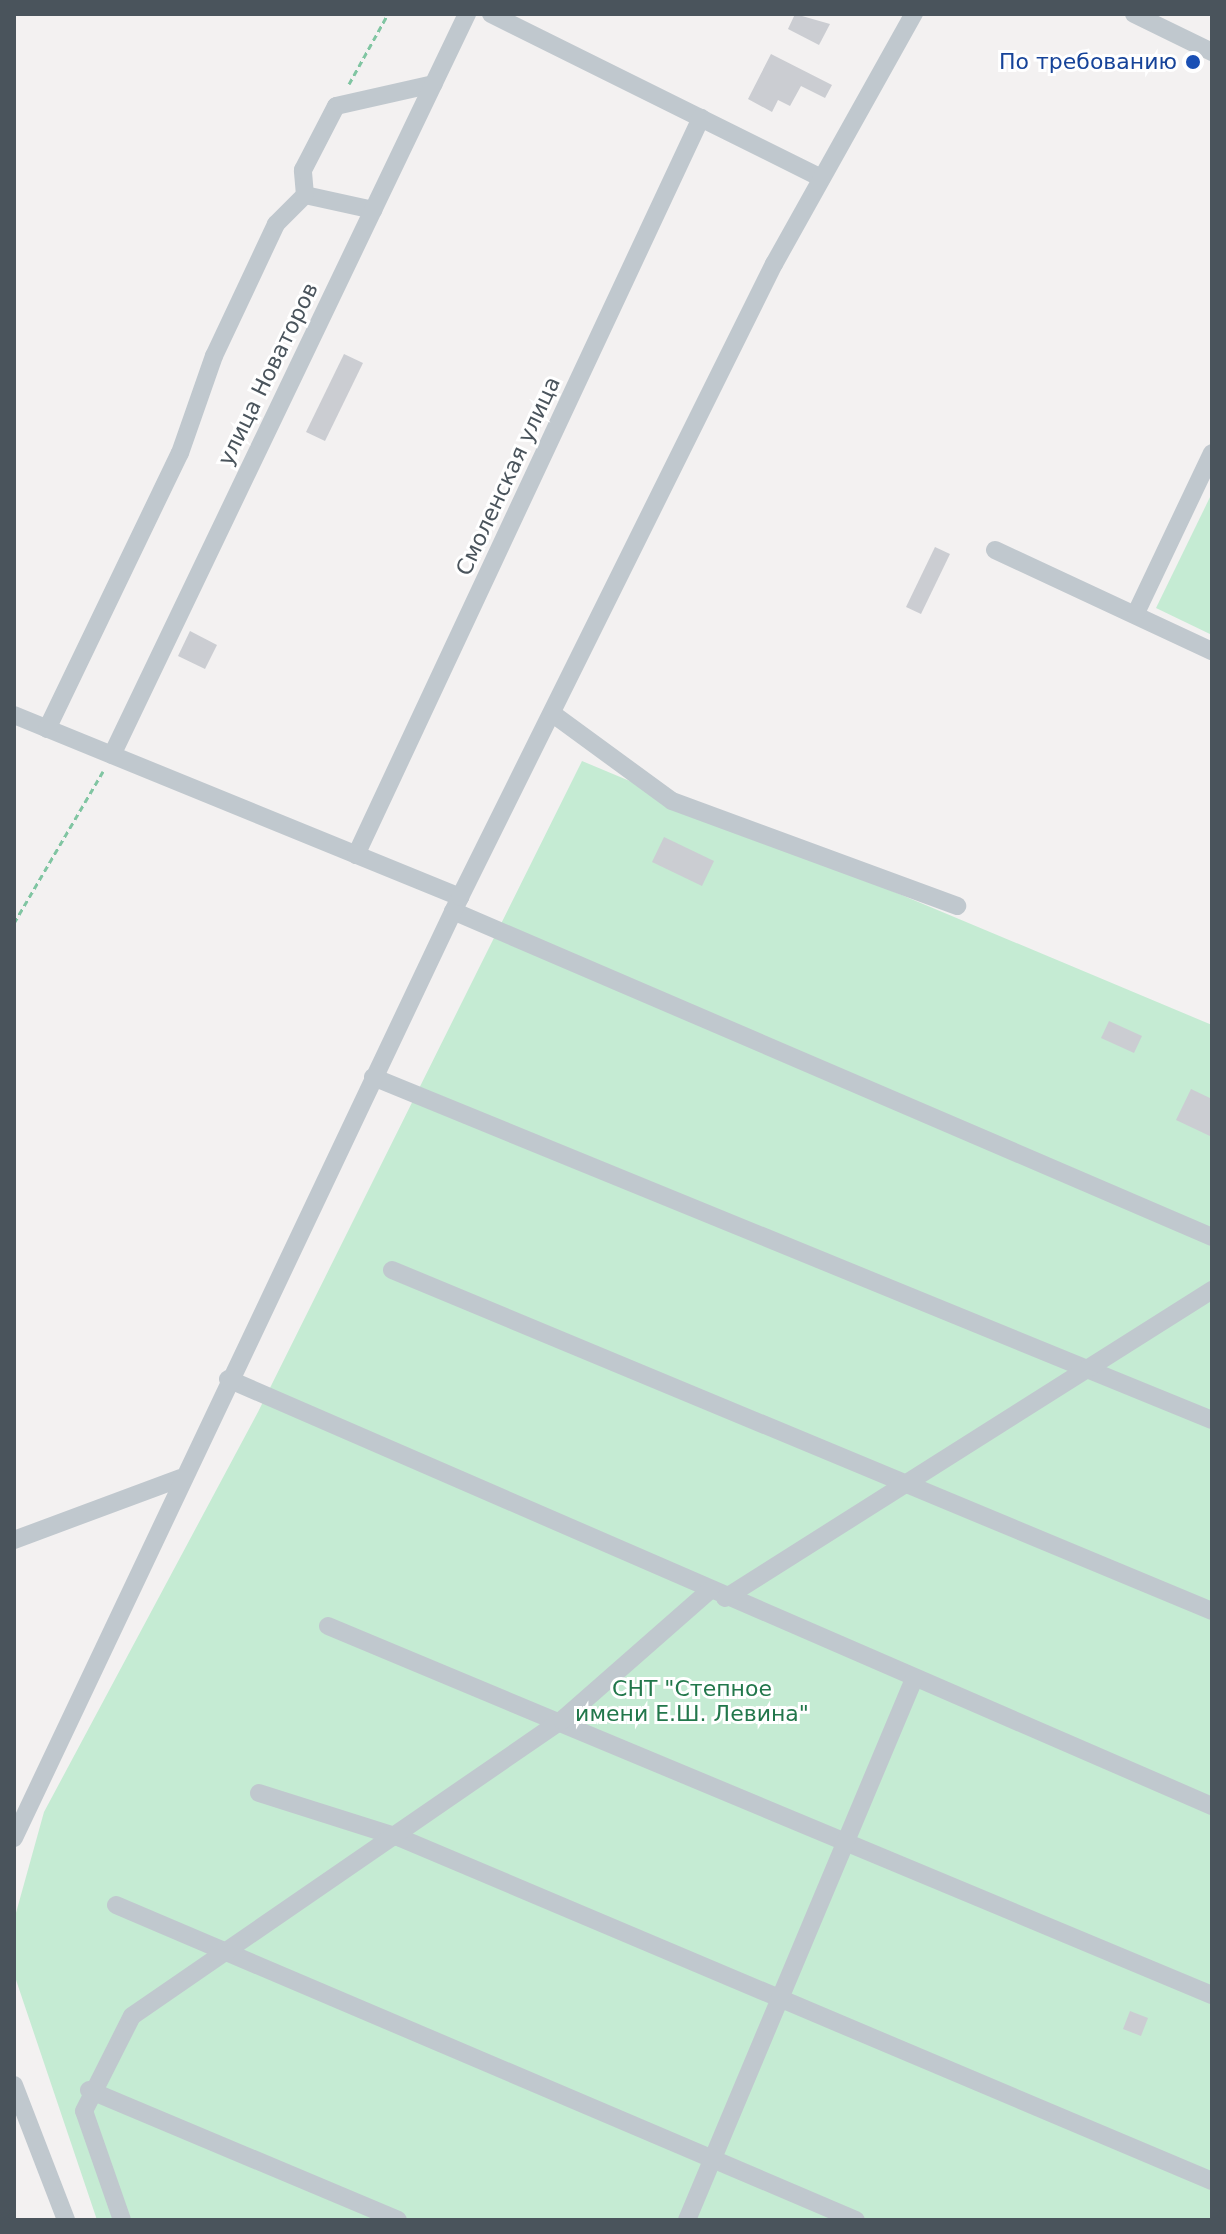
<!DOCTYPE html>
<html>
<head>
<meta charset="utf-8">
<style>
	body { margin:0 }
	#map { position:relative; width:1226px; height:2234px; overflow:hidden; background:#f3f1f1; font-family:"DejaVu Sans",sans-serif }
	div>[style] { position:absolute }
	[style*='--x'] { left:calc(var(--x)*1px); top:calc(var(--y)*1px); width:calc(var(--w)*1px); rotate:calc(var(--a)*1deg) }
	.green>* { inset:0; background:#c5ebd3 }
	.building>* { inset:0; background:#cbcdd2 }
	.path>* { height:3px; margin-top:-1.5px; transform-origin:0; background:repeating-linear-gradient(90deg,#80c5a2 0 6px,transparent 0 10px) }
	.minor>* { height:18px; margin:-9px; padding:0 9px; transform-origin:9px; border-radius:9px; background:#c0c8ce }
	.dots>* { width:22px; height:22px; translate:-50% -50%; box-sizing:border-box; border:4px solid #fff; border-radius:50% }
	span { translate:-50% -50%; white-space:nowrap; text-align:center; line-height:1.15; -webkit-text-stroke:6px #fff; paint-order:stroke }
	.transit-label { font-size:22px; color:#164399 }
	.right { translate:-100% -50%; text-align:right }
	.street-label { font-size:22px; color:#4a545c }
	.park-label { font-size:22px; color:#22774b }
	.frame { position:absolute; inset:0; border:16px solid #4a545c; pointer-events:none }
</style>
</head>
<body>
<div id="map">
	<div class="green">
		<div style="clip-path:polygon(1212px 493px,1212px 635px,1156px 608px)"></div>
		<div style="clip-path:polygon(582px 761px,1212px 1025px,1212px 2220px,97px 2220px,14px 1974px,14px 1920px,44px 1812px,258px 1412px)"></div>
	</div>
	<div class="building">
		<div style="clip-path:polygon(795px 14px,830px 24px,819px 45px,788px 29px)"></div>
		<div style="clip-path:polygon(771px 54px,832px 85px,825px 98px,801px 86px,790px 106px,778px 100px,772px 112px,748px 99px)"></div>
		<div style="clip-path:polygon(344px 354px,363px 363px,325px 441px,306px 432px)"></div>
		<div style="clip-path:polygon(935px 547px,950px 554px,921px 614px,906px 607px)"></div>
		<div style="clip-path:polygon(190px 631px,217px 645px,205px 669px,178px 656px)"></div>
		<div style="clip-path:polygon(664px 837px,714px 861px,702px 886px,652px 862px)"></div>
		<div style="clip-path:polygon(1109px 1021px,1142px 1036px,1134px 1053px,1101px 1038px)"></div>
		<div style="clip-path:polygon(1191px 1089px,1212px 1099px,1212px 1137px,1176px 1120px)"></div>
		<div style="clip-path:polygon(1130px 2011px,1148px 2018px,1141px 2036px,1123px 2029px)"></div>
	</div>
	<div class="path">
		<div style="--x:349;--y:84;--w:80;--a:-60.9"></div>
		<div style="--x:14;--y:923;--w:176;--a:-59.6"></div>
	</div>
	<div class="minor">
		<div style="--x:491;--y:14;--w:369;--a:26.4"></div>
		<div style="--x:1134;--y:14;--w:87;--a:26"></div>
		<div style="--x:305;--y:195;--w:70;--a:12.4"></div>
		<div style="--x:995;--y:550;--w:239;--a:25"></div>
		<div style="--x:1136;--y:613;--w:177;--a:-64.6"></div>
		<div style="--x:553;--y:714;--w:147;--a:36.2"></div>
		<div style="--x:672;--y:801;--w:304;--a:20.2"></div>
		<div style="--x:14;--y:715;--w:482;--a:22.2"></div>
		<div style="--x:47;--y:729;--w:306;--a:-64.3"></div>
		<div style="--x:180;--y:453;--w:103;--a:-70.7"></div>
		<div style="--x:214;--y:356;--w:146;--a:-64.8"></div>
		<div style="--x:276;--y:224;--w:41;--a:-45"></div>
		<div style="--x:305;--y:195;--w:25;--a:-95"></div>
		<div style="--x:303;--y:170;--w:72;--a:-62.7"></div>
		<div style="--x:336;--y:106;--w:100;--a:-12.7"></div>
		<div style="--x:112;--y:755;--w:822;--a:-64.4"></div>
		<div style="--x:356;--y:855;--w:814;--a:-64.92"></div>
		<div style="--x:453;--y:911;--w:826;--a:23.24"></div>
		<div style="--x:373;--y:1077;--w:906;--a:22.24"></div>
		<div style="--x:392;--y:1270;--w:888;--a:22.58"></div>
		<div style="--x:228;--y:1379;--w:1073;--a:23.46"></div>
		<div style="--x:14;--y:1540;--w:178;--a:-20.4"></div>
		<div style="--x:725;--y:1598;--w:576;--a:-32.31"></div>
		<div style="--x:328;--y:1626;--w:958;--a:22.66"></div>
		<div style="--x:259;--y:1793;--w:146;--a:17.6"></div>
		<div style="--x:398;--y:1837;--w:884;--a:22.91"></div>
		<div style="--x:14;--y:1838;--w:1041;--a:-64.64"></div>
		<div style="--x:460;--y:897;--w:707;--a:-63.62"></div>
		<div style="--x:774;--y:264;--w:287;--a:-60.8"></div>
		<div style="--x:116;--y:1905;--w:804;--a:23.06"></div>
		<div style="--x:14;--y:2085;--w:145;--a:68.9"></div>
		<div style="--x:89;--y:2090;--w:335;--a:22.8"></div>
		<div style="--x:122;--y:2220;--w:115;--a:-109.2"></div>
		<div style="--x:84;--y:2111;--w:106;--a:-63.2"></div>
		<div style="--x:132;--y:2016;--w:522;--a:-34.54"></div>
		<div style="--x:562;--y:1720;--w:196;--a:-41.3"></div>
		<div style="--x:687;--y:2220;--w:587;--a:-67.24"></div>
	</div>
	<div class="dots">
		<div style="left:1193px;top:62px;background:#1a4fb4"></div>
	</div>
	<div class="transit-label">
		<span class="right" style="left:1177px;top:62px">По требованию</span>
	</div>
	<div class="street-label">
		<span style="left:268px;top:374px;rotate:-64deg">улица Новаторов</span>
		<span style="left:508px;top:476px;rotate:-65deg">Смоленская улица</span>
	</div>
	<div class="park-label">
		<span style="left:692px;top:1701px">СНТ "Степное<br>имени Е.Ш. Левина"</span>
	</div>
	<div class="frame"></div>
</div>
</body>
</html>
